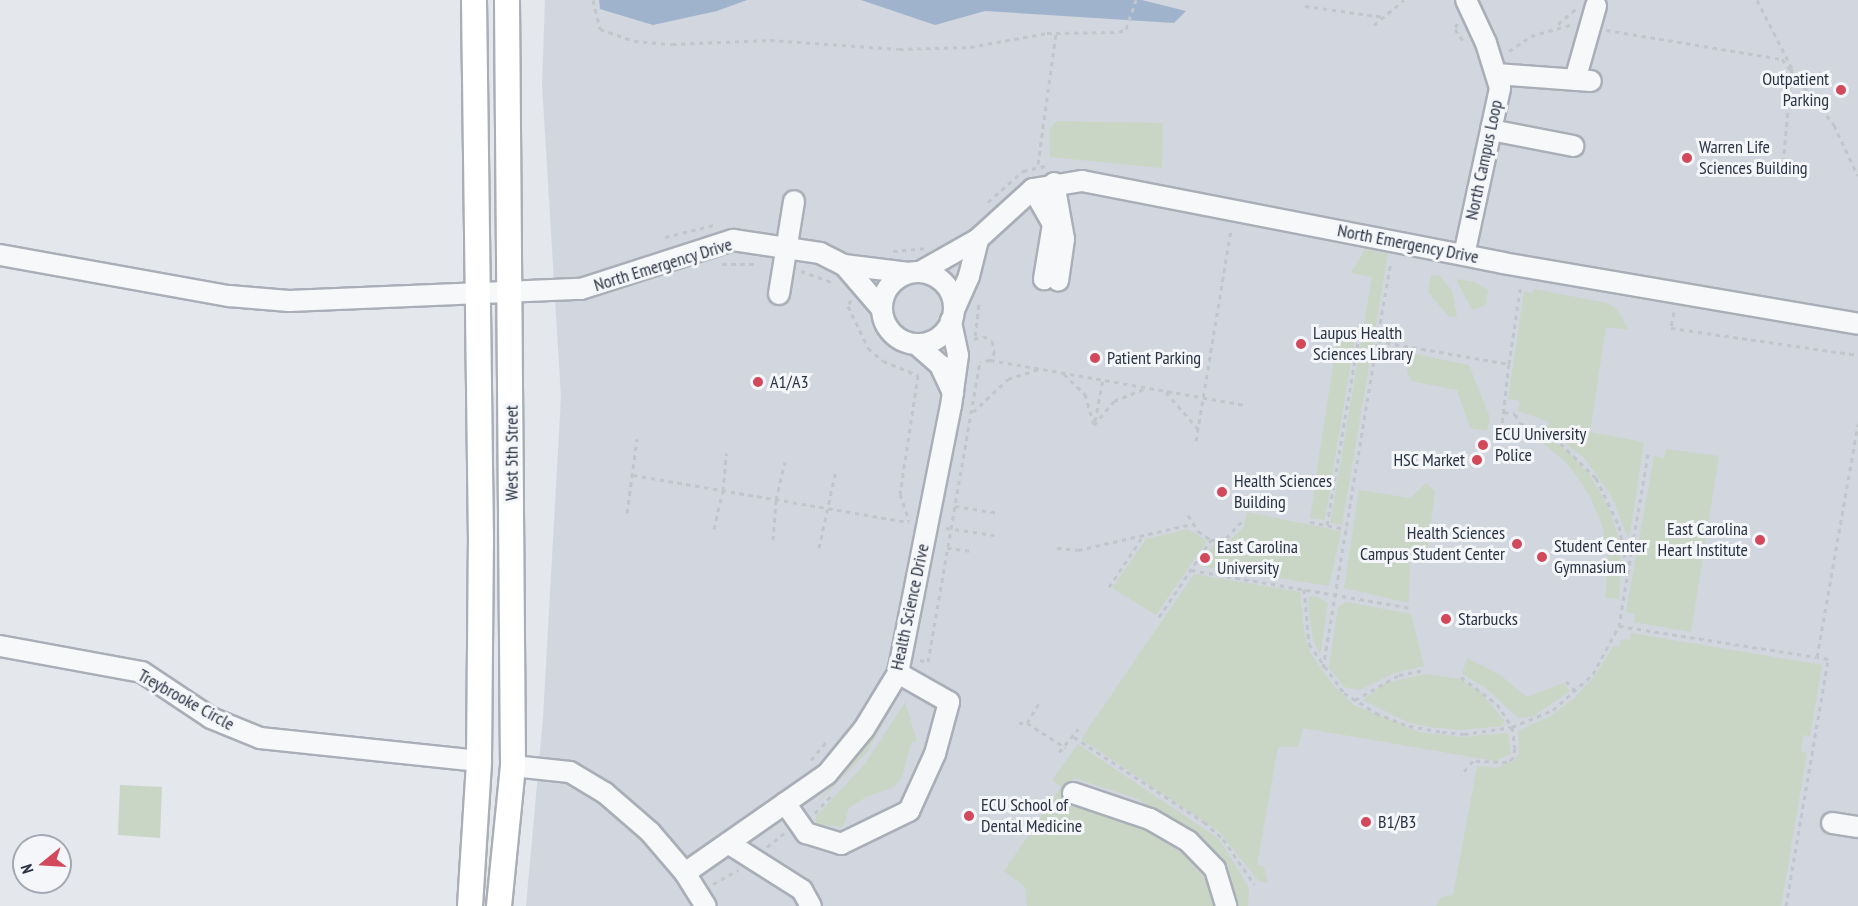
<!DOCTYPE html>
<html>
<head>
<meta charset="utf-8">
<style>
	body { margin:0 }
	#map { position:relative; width:1858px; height:906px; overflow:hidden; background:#e4e7ec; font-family:"PT Sans Narrow",sans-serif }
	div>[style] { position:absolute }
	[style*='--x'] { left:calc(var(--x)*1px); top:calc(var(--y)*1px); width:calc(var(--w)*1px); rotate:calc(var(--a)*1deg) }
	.built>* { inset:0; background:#d2d6de }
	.green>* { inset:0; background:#c9d6c5 }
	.water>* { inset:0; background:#9fb4cc }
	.path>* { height:3px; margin-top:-1.5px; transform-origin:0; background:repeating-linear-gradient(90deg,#c2c5cb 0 4.5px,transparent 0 9px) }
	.roads { filter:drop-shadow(2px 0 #a9aeb7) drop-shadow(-2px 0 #a9aeb7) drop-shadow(0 2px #a9aeb7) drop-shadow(0 -2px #a9aeb7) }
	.minor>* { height:20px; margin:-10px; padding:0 10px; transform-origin:10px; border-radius:10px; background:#f7f8fa }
	.minor>.ring { margin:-10px; padding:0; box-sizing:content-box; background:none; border:20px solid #f7f8fa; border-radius:50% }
	.major>* { height:24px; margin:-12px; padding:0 12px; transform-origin:12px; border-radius:12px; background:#fff }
	.dots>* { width:16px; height:16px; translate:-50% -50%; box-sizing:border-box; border:3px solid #f4f6f9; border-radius:50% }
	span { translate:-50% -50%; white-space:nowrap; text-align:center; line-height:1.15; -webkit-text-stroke:6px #f4f6f9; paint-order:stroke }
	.poi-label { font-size:18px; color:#2b3445 }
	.right { translate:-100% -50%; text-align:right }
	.left { translate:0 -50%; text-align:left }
	.street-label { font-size:18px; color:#2b3445 }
	.north { position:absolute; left:12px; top:834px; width:60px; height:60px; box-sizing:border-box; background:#f4f6f9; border:2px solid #a4a8b1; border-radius:50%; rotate:252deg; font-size:16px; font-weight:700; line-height:24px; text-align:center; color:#2b3445 }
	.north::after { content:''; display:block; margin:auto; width:21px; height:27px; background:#d1495b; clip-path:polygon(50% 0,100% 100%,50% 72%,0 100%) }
</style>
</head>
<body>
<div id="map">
	<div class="built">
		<div style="clip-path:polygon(545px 0,1858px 0,1858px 906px,526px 906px,543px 718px,561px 397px,542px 84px)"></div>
	</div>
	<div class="green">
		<div style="clip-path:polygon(1056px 121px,1163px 123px,1162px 168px,1050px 157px,1049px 130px)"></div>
		<div style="clip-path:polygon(1365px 249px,1388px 254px,1342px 525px,1330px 523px,1372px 277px,1351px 273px)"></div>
		<div style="clip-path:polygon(1431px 275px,1440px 276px,1452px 291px,1457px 317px,1448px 316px,1428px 292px)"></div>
		<div style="clip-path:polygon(1456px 279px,1475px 282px,1488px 290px,1486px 305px,1472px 310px)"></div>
		<div style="clip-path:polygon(1534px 289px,1607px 303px,1616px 308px,1629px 330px,1606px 327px,1590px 432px,1644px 442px,1629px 540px,1612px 497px,1585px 459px,1546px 428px,1550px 422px,1518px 411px,1520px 401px,1508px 399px,1524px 291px,1532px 293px)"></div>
		<div style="clip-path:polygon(1338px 334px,1355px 337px,1332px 477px,1316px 475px)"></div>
		<div style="clip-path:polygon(1410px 353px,1469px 365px,1490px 418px,1487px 431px,1470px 428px,1457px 390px,1411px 381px,1407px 371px)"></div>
		<div style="clip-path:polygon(1512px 425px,1542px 434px,1564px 448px,1589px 474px,1609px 508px,1621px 546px,1619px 599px,1605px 598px,1608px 564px,1603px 528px,1590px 496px,1568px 464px,1540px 441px,1512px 430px)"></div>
		<div style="clip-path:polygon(1666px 449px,1719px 456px,1691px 632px,1634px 622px,1635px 614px,1626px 612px,1654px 456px,1664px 458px)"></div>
		<div style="clip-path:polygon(1316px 480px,1332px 482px,1325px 520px,1310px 518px)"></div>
		<div style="clip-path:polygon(1426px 483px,1435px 491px,1426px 560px,1410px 557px,1409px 603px,1344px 588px,1359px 490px,1410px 498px)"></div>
		<div style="clip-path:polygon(1247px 512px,1341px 531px,1329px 586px,1200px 566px,1214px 543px,1230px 540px,1243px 528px)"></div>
		<div style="clip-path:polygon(1188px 529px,1207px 541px,1156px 615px,1112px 588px,1146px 539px)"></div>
		<div style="clip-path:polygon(1194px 574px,1300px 592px,1305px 637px,1310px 653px,1334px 686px,1354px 705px,1419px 732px,1462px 737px,1508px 733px,1511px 754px,1495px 761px,1303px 728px,1298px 747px,1278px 747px,1257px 865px,1264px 867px,1268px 883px,1259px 881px,1218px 831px,1081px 739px)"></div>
		<div style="clip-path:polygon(1316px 596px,1328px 603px,1320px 655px,1313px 640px,1308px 608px,1309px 597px)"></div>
		<div style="clip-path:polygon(1346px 602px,1411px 614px,1424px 666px,1392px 674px,1360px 690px,1344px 687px,1329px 668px,1338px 607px)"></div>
		<div style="clip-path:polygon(1631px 633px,1822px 665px,1810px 736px,1804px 735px,1801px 751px,1807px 753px,1781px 906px,1436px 906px,1441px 897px,1453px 895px,1477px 766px,1496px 768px,1515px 760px,1519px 753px,1518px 731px,1550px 716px,1573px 699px,1595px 676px,1613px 646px,1619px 647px,1621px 639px,1630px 640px)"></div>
		<div style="clip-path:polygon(1467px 658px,1500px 675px,1527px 697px,1563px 683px,1570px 691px,1532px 717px,1518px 718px,1487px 689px,1462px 674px)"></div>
		<div style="clip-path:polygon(1426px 674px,1460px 679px,1479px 691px,1504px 720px,1503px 726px,1459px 730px,1429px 727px,1407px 722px,1363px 700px,1385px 683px)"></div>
		<div style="clip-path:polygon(897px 698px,868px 751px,814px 807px,868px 743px)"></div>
		<div style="clip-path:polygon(905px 702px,917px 741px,911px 743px,902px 777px,894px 787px,866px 797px,849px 808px,843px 827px,819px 825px,815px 820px,817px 815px,865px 764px)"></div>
		<div style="clip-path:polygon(1078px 744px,1219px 839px,1249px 888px,1248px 906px,1238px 906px,1227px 869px,1216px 853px,1192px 832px,1138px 799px,1074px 778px,1064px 798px,1134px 823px,1183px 854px,1209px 884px,1215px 906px,1027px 906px,1025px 887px,1004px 871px,1061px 787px,1052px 780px)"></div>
		<div style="clip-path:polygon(120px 785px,162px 787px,160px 838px,118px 835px)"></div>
	</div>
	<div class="water">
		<div style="clip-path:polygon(599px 0,747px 0,717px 11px,653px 25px,600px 9px)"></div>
		<div style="clip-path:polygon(861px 0,1142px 0,1186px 11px,1174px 23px,985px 11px,935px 25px)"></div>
	</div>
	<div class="path">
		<div style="--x:593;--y:0;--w:30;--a:76"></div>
		<div style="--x:600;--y:29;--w:36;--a:19"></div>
		<div style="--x:634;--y:41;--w:38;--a:5"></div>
		<div style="--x:672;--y:44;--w:98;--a:-2.3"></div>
		<div style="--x:770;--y:40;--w:129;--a:4"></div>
		<div style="--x:899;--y:49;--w:71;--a:-1.6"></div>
		<div style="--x:970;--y:47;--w:78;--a:-10.3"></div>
		<div style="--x:1047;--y:33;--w:72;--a:-0.8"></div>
		<div style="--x:1119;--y:32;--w:8;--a:-23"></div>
		<div style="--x:1126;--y:29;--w:31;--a:-71"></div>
		<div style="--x:1757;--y:0;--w:76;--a:62.8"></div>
		<div style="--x:1792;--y:68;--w:105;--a:95.4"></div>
		<div style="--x:1305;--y:6;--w:80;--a:7.9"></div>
		<div style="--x:1457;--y:23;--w:6;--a:108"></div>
		<div style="--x:1455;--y:29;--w:14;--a:56"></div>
		<div style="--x:1558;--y:24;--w:23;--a:-40"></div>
		<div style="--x:1374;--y:25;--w:39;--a:-40"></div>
		<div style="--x:1606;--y:30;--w:178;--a:9.4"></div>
		<div style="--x:1782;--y:59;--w:84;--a:51.8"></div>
		<div style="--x:1834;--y:125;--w:56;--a:64.8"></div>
		<div style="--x:1509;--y:51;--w:27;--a:-34"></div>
		<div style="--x:1531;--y:36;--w:41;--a:-15.8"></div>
		<div style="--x:1038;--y:164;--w:132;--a:-82.2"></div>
		<div style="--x:988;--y:202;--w:47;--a:-41.5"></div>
		<div style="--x:1023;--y:171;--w:27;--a:-13"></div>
		<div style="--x:665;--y:237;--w:50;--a:-13.8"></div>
		<div style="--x:893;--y:251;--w:32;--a:-5"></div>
		<div style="--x:722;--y:264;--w:32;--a:0"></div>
		<div style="--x:801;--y:271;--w:32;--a:20"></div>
		<div style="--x:851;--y:300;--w:7;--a:117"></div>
		<div style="--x:848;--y:306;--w:47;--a:64.5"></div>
		<div style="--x:868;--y:348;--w:20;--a:41"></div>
		<div style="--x:883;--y:361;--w:38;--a:22"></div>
		<div style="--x:918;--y:375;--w:120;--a:98.6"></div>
		<div style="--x:900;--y:494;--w:28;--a:71"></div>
		<div style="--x:1674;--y:312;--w:16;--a:101"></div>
		<div style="--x:1671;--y:328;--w:189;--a:8.2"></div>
		<div style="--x:975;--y:336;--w:35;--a:-83"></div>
		<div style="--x:974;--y:339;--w:9;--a:-18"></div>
		<div style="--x:983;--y:336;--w:10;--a:29"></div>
		<div style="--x:992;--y:341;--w:10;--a:73"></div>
		<div style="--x:995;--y:351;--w:10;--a:119"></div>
		<div style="--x:990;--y:360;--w:10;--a:169"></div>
		<div style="--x:1377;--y:341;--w:81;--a:-80.1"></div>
		<div style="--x:990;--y:360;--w:258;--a:10"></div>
		<div style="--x:1509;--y:364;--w:81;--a:-81.5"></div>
		<div style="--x:1064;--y:374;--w:29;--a:44"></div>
		<div style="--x:1085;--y:394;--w:32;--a:74"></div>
		<div style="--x:1094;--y:425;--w:31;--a:-50"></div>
		<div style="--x:1114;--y:401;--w:35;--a:-22"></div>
		<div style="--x:1166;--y:392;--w:49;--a:49.1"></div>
		<div style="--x:973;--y:412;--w:48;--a:-43.3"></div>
		<div style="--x:1008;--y:379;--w:33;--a:-18"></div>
		<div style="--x:1504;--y:412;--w:11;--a:10"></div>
		<div style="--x:1515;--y:414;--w:10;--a:61"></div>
		<div style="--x:1520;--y:423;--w:37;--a:22"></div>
		<div style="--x:1554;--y:437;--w:59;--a:44.3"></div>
		<div style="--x:1596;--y:478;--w:53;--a:64.4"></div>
		<div style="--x:1619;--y:526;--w:44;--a:79.5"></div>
		<div style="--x:1095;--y:421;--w:42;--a:-79"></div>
		<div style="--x:1196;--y:441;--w:215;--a:-80.6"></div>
		<div style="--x:1648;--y:454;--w:174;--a:99.6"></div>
		<div style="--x:1619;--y:626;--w:200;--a:8.9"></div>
		<div style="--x:1817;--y:657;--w:237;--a:-80"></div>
		<div style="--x:633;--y:475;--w:280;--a:9.7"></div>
		<div style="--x:1316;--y:477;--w:19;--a:9"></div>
		<div style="--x:955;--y:506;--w:44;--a:9.2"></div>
		<div style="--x:627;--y:513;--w:75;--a:-82.3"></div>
		<div style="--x:1188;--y:515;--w:19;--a:58"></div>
		<div style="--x:1198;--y:531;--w:16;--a:35"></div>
		<div style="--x:1211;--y:540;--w:15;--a:-8"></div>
		<div style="--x:1226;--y:538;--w:22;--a:-47"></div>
		<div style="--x:1310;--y:522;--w:37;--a:11"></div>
		<div style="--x:1327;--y:525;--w:198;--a:-80.4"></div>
		<div style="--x:946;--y:528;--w:49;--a:8.3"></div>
		<div style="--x:714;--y:529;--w:39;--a:-77"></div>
		<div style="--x:723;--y:491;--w:38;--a:-85"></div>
		<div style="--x:773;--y:540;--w:40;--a:-85.7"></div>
		<div style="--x:776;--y:500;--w:39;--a:-77"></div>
		<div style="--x:819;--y:548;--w:80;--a:-77.7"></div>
		<div style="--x:947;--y:548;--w:25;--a:7"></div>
		<div style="--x:1057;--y:548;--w:21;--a:5"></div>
		<div style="--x:1078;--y:550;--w:117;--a:-12.8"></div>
		<div style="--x:1191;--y:570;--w:222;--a:9.8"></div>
		<div style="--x:1109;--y:587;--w:61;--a:-56.3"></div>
		<div style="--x:1304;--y:589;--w:55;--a:84.8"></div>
		<div style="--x:1309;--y:644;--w:60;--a:54.5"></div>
		<div style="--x:1344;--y:693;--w:38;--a:32"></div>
		<div style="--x:1376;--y:713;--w:35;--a:22"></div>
		<div style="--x:1409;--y:726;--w:34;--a:10"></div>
		<div style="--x:1442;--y:732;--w:22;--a:5"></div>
		<div style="--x:1464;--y:734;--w:49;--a:-8.3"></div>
		<div style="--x:1512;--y:727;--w:44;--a:-22.5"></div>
		<div style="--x:1553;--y:710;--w:54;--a:-42"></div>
		<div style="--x:1593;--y:674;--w:55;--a:-61.6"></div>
		<div style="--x:1159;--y:617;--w:93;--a:-56"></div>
		<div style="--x:920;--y:660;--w:8;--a:14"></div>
		<div style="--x:928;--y:662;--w:304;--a:-80.2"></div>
		<div style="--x:1323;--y:668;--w:331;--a:-80.6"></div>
		<div style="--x:1377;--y:341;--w:134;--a:9.9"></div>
		<div style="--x:1509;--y:364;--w:60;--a:96.7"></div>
		<div style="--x:1461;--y:677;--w:45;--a:36.9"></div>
		<div style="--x:1497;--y:704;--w:27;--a:57"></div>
		<div style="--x:1512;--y:727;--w:21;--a:82"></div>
		<div style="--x:1515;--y:748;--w:10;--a:101"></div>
		<div style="--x:1513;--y:758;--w:7;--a:146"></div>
		<div style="--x:1507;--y:762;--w:34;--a:-178"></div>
		<div style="--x:1473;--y:761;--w:18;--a:131"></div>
		<div style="--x:1566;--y:681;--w:15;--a:48"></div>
		<div style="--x:1355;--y:700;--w:51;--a:-29.6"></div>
		<div style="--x:1399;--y:675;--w:26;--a:-11"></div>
		<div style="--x:1019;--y:723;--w:8;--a:0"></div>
		<div style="--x:1027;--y:723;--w:26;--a:-59"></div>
		<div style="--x:1027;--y:723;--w:46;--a:32.7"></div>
		<div style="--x:1074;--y:737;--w:155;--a:33.2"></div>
		<div style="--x:1204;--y:822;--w:25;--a:42"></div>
		<div style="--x:1223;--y:839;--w:55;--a:55.4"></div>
		<div style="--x:1059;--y:752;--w:30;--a:-50"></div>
		<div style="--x:811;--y:760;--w:26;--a:-50"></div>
		<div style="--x:815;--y:813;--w:25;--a:-47"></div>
		<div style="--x:767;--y:847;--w:22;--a:-39"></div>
		<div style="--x:713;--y:884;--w:29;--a:-29"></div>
		<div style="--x:1786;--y:906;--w:251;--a:-80.3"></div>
		<div style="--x:1828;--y:659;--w:11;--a:-170"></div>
	</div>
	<div class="roads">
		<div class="minor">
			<div style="--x:1496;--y:74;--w:95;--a:4.2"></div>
			<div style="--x:1575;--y:80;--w:77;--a:-74.2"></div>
			<div style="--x:1491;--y:130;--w:84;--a:11"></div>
			<div style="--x:1054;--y:183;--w:57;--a:79.9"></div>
			<div style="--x:1064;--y:239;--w:42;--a:98.1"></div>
			<div style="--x:1033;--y:189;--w:40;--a:60.3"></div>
			<div style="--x:1053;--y:224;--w:56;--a:99.3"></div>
			<div style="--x:0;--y:255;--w:233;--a:10.2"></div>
			<div style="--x:229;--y:296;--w:60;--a:4.8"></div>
			<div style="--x:289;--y:301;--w:292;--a:-2.4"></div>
			<div style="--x:581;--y:289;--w:160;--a:-17.9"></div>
			<div style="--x:733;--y:240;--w:88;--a:8.5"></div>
			<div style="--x:820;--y:253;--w:27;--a:27"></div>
			<div style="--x:844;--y:265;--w:65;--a:7"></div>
			<div style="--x:1464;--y:255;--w:171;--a:-77.8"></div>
			<div style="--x:1500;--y:88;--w:47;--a:-107.3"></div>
			<div style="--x:1486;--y:43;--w:47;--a:-114.9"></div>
			<div style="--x:844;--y:265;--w:58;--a:49.2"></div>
			<div style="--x:920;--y:272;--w:67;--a:-29.6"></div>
			<div style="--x:978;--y:239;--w:74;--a:-42.3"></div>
			<div style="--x:1033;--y:189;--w:50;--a:-9.3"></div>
			<div style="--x:1082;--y:181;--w:429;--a:11"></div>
			<div style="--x:1503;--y:263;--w:360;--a:9.7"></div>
			<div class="ring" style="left:882px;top:272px;width:52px;height:52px"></div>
			<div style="--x:779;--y:294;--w:94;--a:-80.8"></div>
			<div style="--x:954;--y:310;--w:37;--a:-66"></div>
			<div style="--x:969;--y:276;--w:38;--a:-76"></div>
			<div style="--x:916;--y:344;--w:32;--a:41"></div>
			<div style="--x:940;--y:365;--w:31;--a:65"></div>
			<div style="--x:0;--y:646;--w:144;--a:10.4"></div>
			<div style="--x:142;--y:672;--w:83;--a:33.7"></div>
			<div style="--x:211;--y:718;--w:53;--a:22.2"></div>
			<div style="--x:260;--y:738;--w:220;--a:6"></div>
			<div style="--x:513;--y:766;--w:57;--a:6"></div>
			<div style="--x:570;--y:772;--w:41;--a:31"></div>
			<div style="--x:605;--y:793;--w:60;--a:40.9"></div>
			<div style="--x:650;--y:832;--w:54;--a:49.5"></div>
			<div style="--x:685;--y:873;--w:39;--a:58"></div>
			<div style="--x:1073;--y:793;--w:81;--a:18.7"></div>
			<div style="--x:1150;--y:819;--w:44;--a:30.1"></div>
			<div style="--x:1188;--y:841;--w:39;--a:46"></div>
			<div style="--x:1215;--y:869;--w:39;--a:73"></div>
			<div style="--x:785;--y:803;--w:37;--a:55"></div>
			<div style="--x:806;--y:833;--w:37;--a:17"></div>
			<div style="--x:841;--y:844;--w:76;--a:-25.9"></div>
			<div style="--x:909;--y:811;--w:63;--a:-65.5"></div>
			<div style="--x:935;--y:754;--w:54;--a:-74.9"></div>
			<div style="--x:949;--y:702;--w:59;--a:-150.4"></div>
			<div style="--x:1832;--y:823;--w:26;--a:9"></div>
			<div style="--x:728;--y:843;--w:88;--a:32.4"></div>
			<div style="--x:802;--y:890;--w:18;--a:61"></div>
			<div style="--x:685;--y:873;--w:173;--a:-34.9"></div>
			<div style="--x:827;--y:774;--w:58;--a:-50.6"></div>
			<div style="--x:864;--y:729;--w:66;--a:-58.7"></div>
			<div style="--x:898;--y:673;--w:272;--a:-78.8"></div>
			<div style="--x:951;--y:406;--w:51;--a:-82.2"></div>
			<div style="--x:958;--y:355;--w:35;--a:-102"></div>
		</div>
		<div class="major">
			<div style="--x:470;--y:906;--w:145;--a:-86.4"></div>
			<div style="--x:479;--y:761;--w:219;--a:-89.5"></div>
			<div style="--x:481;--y:542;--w:542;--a:-90.74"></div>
			<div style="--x:499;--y:906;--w:141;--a:-84.3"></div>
			<div style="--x:513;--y:766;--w:766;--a:-90.45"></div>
		</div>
	</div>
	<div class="dots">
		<div style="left:1841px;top:90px;background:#d1495b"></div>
		<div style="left:1687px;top:158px;background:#d1495b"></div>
		<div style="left:1301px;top:344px;background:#d1495b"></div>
		<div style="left:1095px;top:358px;background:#d1495b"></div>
		<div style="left:758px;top:382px;background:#d1495b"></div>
		<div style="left:1483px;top:445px;background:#d1495b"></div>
		<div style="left:1477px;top:460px;background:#d1495b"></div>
		<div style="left:1222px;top:492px;background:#d1495b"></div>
		<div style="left:1760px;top:540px;background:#d1495b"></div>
		<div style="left:1517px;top:544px;background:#d1495b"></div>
		<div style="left:1542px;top:557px;background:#d1495b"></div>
		<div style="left:1205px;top:558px;background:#d1495b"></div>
		<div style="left:1446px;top:619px;background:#d1495b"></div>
		<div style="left:969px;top:816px;background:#d1495b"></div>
		<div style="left:1366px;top:822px;background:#d1495b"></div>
	</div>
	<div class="poi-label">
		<span class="right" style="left:1829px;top:90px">Outpatient<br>Parking</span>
		<span class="left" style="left:1699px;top:158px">Warren Life<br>Sciences Building</span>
		<span class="left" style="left:1313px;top:344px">Laupus Health<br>Sciences Library</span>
		<span class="left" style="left:1107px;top:358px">Patient Parking</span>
		<span class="left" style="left:770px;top:382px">A1/A3</span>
		<span class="left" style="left:1495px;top:445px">ECU University<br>Police</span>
		<span class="right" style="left:1465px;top:460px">HSC Market</span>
		<span class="left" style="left:1234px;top:492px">Health Sciences<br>Building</span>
		<span class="right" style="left:1748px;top:540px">East Carolina<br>Heart Institute</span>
		<span class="right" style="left:1505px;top:544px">Health Sciences<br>Campus Student Center</span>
		<span class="left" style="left:1554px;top:557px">Student Center<br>Gymnasium</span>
		<span class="left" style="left:1217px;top:558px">East Carolina<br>University</span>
		<span class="left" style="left:1458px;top:619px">Starbucks</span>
		<span class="left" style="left:981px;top:816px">ECU School of<br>Dental Medicine</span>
		<span class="left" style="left:1378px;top:822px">B1/B3</span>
	</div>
	<div class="street-label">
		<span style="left:1484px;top:160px;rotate:-78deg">North Campus Loop</span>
		<span style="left:1408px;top:244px;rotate:11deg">North Emergency Drive</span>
		<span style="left:663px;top:265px;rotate:-17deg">North Emergency Drive</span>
		<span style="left:512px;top:453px;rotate:-90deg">West 5th Street</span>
		<span style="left:910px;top:607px;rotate:-78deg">Health Science Drive</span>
		<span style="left:186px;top:700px;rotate:29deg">Treybrooke Circle</span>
	</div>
	<div class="north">N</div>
</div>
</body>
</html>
